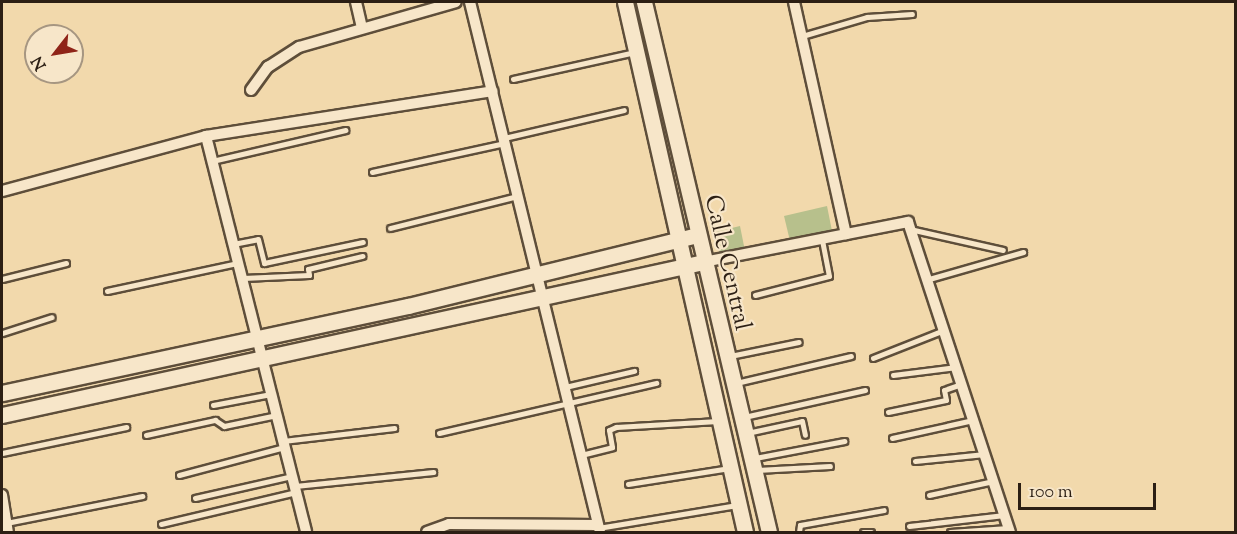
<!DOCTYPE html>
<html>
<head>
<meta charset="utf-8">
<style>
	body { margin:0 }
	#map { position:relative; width:1237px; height:534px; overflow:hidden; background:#f2d9ac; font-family:"Sorts Mill Goudy",serif }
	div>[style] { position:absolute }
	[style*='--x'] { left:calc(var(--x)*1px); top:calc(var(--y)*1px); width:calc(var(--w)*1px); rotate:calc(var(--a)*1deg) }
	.green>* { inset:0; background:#b7c08c }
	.roads { filter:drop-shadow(2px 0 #5e4e3a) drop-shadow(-2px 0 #5e4e3a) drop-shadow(0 2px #5e4e3a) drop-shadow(0 -2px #5e4e3a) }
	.lane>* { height:5px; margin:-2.5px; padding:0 2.5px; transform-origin:2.5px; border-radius:2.5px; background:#f7e6c9 }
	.street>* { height:10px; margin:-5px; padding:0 5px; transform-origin:5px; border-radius:5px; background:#f7e6c9 }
	.secondary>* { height:15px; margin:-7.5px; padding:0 7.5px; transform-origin:7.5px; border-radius:7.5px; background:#f7e6c9 }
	span { translate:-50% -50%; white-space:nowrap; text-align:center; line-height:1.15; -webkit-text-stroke:4.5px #f7e6c9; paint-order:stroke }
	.street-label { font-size:24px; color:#2c1f14 }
	.frame { position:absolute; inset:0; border:3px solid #2c1f14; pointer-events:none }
	.north { position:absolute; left:24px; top:24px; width:60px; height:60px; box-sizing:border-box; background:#f7e6c9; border:2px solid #a69681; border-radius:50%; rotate:239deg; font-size:16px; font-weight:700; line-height:24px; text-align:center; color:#2c1f14 }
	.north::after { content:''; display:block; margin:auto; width:21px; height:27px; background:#8f2418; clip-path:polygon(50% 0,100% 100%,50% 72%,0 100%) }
	.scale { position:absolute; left:1018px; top:483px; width:138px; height:27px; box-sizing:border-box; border:3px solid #2c1f14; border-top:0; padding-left:8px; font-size:18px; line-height:21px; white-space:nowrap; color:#2c1f14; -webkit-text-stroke:4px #f7e6c9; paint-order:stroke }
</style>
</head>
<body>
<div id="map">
	<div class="green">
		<div style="clip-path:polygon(827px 206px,832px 231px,790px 241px,784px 216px)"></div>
		<div style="clip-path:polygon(740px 226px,745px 251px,720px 256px,715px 232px)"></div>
	</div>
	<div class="roads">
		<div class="lane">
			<div style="--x:802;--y:36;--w:68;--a:-16.3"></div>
			<div style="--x:867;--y:17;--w:45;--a:-3.8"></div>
			<div style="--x:513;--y:79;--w:125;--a:-12.5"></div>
			<div style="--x:504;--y:138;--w:123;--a:-13.1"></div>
			<div style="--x:212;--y:161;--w:137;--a:-13.1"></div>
			<div style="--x:372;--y:172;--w:136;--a:-12.3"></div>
			<div style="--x:390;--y:228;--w:131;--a:-14.1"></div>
			<div style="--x:914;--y:230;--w:91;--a:12.7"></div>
			<div style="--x:233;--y:244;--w:25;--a:-11"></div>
			<div style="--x:258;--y:239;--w:25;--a:76"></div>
			<div style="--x:264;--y:263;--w:101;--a:-12"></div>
			<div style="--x:243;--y:278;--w:66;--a:-2.6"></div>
			<div style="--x:309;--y:275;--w:6;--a:-99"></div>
			<div style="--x:308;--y:269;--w:56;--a:-13.5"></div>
			<div style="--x:2;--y:279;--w:66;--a:-14"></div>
			<div style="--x:929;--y:279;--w:98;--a:-16"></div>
			<div style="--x:107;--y:291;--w:134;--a:-12.1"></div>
			<div style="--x:755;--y:295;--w:76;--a:-14.4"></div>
			<div style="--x:829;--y:276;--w:38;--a:-101"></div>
			<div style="--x:2;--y:333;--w:52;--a:-17.7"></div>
			<div style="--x:730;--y:356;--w:70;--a:-11.5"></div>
			<div style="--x:873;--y:358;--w:76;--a:-21.5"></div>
			<div style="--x:893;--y:375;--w:64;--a:-7.1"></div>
			<div style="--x:736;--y:383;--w:118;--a:-13.2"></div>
			<div style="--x:565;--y:387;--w:71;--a:-13.1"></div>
			<div style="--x:213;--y:405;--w:59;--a:-10.7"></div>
			<div style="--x:888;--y:412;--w:59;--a:-11.7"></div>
			<div style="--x:946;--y:400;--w:10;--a:-101"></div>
			<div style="--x:944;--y:390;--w:18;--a:-19"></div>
			<div style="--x:744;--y:417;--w:124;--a:-12.6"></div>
			<div style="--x:439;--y:433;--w:223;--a:-13"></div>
			<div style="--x:747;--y:433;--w:56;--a:-12.3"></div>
			<div style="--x:802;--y:421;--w:14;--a:78"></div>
			<div style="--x:146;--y:435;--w:71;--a:-12.3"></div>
			<div style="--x:215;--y:420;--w:11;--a:34"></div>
			<div style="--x:224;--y:426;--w:54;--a:-11.7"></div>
			<div style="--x:892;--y:438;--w:83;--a:-12.5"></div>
			<div style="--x:283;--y:441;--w:112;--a:-6.7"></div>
			<div style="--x:2;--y:453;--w:127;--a:-11.8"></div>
			<div style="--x:581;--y:455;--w:32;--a:-14"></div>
			<div style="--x:612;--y:447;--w:17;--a:-100"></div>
			<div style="--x:609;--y:430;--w:8;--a:-23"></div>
			<div style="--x:616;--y:427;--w:102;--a:-3.4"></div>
			<div style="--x:755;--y:458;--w:91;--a:-10.8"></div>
			<div style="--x:915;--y:461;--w:70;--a:-5.7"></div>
			<div style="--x:757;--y:470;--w:73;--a:-3.1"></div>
			<div style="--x:179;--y:475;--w:109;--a:-14.9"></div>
			<div style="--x:628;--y:484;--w:103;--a:-8.9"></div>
			<div style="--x:295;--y:486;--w:139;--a:-5.8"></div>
			<div style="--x:929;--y:495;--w:66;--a:-12.3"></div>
			<div style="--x:195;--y:498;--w:99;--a:-12.8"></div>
			<div style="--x:6;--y:523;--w:139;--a:-11.2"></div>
			<div style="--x:161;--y:524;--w:139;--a:-13.3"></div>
			<div style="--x:909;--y:526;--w:96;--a:-6.6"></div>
			<div style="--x:598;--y:528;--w:141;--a:-9.4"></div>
			<div style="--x:799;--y:532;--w:7;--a:-82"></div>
			<div style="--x:800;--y:525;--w:85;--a:-10.1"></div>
			<div style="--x:863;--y:532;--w:8;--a:0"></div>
			<div style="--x:950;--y:532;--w:58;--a:-3.9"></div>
		</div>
		<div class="street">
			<div style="--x:356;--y:2;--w:26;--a:77"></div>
			<div style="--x:470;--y:2;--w:546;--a:76.22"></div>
			<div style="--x:794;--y:2;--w:238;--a:77.4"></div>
			<div style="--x:251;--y:90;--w:29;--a:-54"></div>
			<div style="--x:268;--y:67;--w:37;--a:-33"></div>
			<div style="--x:299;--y:47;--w:163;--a:-16"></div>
			<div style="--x:206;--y:136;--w:408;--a:75.8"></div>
			<div style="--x:2;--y:191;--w:211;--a:-15.1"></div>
			<div style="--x:206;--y:136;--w:290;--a:-8.9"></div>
			<div style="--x:704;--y:262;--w:208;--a:-11.1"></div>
			<div style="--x:908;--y:222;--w:326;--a:71.8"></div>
			<div style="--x:2;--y:495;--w:37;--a:81"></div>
			<div style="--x:427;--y:532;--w:23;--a:-20"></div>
			<div style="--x:449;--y:524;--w:148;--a:0.4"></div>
		</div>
		<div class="secondary">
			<div style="--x:625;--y:2;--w:543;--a:77.24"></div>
			<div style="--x:644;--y:2;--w:545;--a:76.73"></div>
			<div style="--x:2;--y:393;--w:415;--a:-12.1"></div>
			<div style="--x:408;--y:306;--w:298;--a:-13.8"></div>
			<div style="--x:2;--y:415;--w:718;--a:-12.3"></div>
		</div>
	</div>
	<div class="street-label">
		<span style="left:726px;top:263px;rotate:77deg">Calle Central</span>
	</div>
	<div class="frame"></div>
	<div class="north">N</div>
	<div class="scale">100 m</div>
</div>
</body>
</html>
